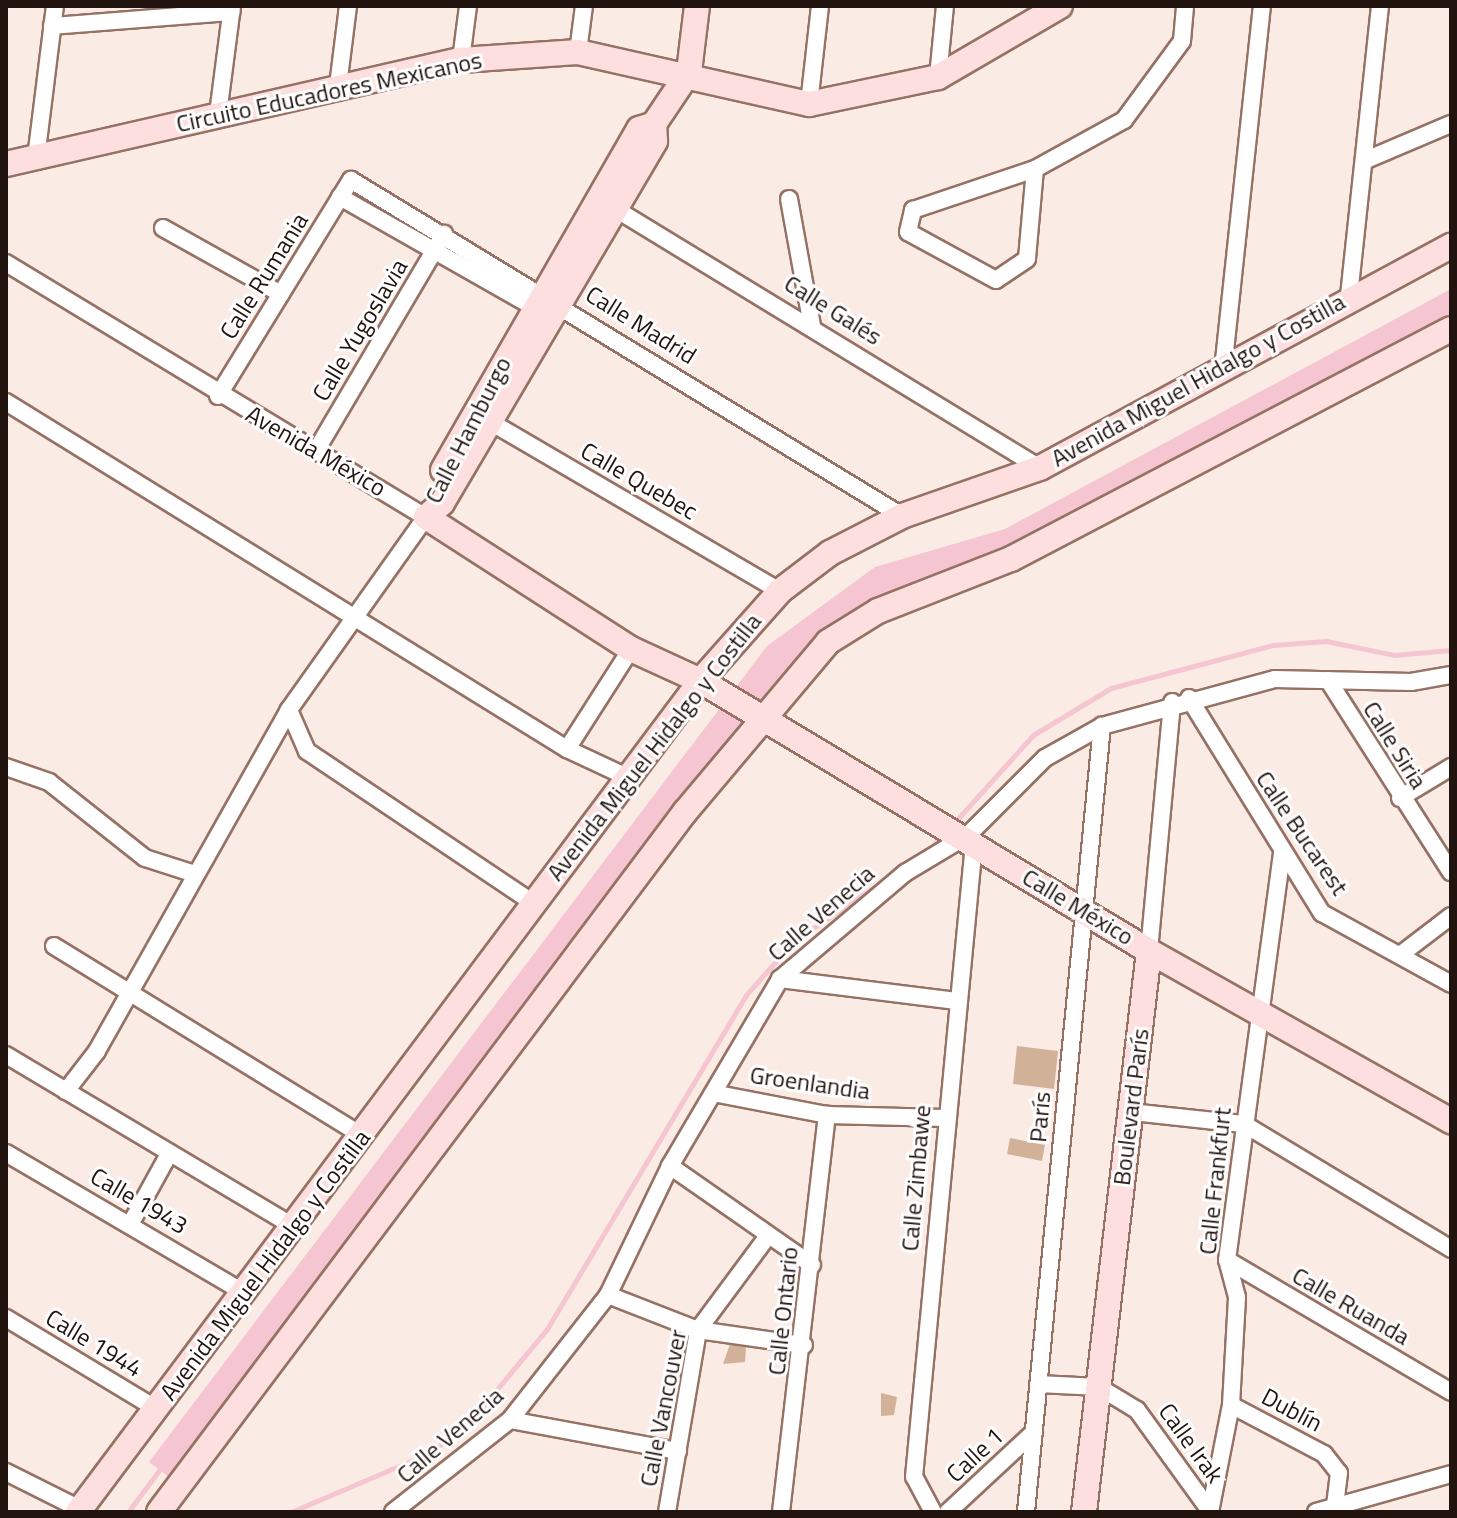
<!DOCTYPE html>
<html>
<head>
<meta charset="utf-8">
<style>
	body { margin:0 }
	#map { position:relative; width:1457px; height:1518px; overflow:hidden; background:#fbebe5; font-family:"Titillium Web",sans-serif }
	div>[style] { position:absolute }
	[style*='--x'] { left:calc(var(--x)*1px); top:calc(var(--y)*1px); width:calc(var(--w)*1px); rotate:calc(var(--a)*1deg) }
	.water>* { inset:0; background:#f5c6d1 }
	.stream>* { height:5px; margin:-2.5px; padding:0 2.5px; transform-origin:2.5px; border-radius:2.5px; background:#f5c6d1 }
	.building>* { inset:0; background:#d1b299 }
	.roads { filter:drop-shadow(2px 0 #957264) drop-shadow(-2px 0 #957264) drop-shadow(0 2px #957264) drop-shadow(0 -2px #957264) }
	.street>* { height:16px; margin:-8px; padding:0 8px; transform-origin:8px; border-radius:8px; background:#fff }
	.secondary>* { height:24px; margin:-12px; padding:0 12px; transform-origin:12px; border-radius:12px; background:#fcdfde }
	span { translate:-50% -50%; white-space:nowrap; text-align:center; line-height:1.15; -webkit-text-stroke:6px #fff; paint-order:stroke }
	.street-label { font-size:24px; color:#21130e }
	.frame { position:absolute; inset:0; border:8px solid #21130e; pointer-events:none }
</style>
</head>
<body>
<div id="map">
	<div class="water">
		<div style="clip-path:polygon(1451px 289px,1451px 321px,1106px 506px,854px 617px,801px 655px,169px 1477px,149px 1462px,767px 646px,875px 567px,1005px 529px)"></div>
	</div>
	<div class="stream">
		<div style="--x:953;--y:824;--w:120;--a:-48"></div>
		<div style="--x:1033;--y:735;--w:91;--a:-31.1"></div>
		<div style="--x:1111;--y:688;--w:168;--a:-14.9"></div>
		<div style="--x:1273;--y:645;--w:53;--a:-4.3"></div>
		<div style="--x:1326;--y:641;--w:69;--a:11.6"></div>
		<div style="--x:1394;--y:655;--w:57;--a:-5"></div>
		<div style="--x:926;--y:853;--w:26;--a:-47"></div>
		<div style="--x:128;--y:1512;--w:59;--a:-53.3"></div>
		<div style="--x:291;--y:1512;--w:153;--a:-23.1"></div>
		<div style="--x:432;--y:1452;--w:69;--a:-42"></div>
		<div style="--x:483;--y:1406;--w:100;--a:-50.3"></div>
		<div style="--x:547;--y:1329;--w:389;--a:-59.2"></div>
		<div style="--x:746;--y:995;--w:72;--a:-48.4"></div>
		<div style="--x:794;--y:941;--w:117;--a:-33.8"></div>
	</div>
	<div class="building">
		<div style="clip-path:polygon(1017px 1046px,1058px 1051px,1054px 1089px,1013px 1084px)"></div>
		<div style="clip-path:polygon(1010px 1138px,1045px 1145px,1042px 1161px,1007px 1154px)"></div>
		<div style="clip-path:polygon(730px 1344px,746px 1347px,745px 1362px,723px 1364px)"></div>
		<div style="clip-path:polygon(881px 1393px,897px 1397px,894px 1415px,881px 1416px)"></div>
	</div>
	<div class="roads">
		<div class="street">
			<div style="--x:52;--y:26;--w:180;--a:-4.5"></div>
			<div style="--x:578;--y:52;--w:46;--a:-82.6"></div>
			<div style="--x:461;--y:60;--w:54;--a:-82.6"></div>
			<div style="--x:938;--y:77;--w:71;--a:-84.4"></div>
			<div style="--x:338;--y:86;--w:81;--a:-82.9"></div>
			<div style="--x:809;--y:104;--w:99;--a:-83.6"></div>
			<div style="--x:218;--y:114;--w:109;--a:-82.6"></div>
			<div style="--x:36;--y:158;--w:153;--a:-82.9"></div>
			<div style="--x:1366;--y:160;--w:92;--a:-23"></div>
			<div style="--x:1035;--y:169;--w:90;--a:95.1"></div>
			<div style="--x:1027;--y:259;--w:37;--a:146"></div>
			<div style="--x:996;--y:280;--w:100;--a:-151.4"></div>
			<div style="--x:908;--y:232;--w:23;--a:-77"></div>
			<div style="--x:913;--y:210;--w:129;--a:-18.6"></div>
			<div style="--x:1035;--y:169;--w:102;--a:-28.8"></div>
			<div style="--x:1124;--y:120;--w:98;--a:-53.7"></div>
			<div style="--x:1182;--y:41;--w:35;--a:-85"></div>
			<div style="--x:340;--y:197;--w:235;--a:29.6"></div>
			<div style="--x:789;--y:199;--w:128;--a:79.7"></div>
			<div style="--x:609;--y:205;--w:505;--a:31.39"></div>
			<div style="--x:163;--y:228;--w:135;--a:29.2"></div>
			<div style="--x:6;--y:263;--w:491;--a:31.2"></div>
			<div style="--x:426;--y:517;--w:237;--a:125.4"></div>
			<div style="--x:289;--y:710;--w:391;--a:119.4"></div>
			<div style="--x:97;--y:1051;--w:51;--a:127.8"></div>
			<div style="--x:1349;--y:296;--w:292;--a:-83.9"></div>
			<div style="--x:1223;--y:370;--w:366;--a:-83.9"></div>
			<div style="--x:218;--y:396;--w:254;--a:-58.4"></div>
			<div style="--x:351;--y:180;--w:645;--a:31.37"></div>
			<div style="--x:6;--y:402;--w:660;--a:31.74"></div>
			<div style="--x:567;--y:749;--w:71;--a:25.1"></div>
			<div style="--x:482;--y:417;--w:345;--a:30.3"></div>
			<div style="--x:317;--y:449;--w:250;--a:-59.4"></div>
			<div style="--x:1328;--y:680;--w:228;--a:57.4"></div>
			<div style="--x:1189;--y:698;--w:253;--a:58.3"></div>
			<div style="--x:1322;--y:913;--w:147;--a:28.8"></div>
			<div style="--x:289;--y:710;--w:45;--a:66.3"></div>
			<div style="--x:307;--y:751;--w:272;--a:33.9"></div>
			<div style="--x:567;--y:749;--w:119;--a:-57.4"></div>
			<div style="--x:6;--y:767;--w:46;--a:19.2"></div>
			<div style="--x:49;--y:782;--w:122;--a:38.4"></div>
			<div style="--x:145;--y:858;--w:52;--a:17.7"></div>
			<div style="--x:1400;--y:798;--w:60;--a:-31.3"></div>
			<div style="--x:54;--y:946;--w:363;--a:31.6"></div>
			<div style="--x:1149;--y:951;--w:250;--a:-84.7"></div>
			<div style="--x:1400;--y:955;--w:64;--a:-37.4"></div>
			<div style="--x:780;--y:979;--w:178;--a:7.1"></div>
			<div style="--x:6;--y:1055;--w:338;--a:30.8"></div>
			<div style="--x:718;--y:1094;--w:111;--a:10.9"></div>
			<div style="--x:827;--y:1115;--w:117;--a:1.5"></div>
			<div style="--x:1131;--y:1112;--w:114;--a:6.1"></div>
			<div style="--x:1244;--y:1124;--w:242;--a:31.1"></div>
			<div style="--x:6;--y:1153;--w:278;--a:30.4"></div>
			<div style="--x:670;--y:1166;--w:173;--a:34.9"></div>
			<div style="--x:132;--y:1221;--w:77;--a:-61.1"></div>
			<div style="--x:1227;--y:1260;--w:260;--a:30.5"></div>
			<div style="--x:608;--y:1295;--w:97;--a:21.3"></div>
			<div style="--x:698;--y:1330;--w:107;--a:8.1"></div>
			<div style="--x:6;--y:1318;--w:176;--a:31.1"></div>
			<div style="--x:1038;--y:1384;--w:61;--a:2.8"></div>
			<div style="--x:1099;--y:1387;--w:44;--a:31.2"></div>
			<div style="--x:1137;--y:1410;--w:125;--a:54.1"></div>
			<div style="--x:1231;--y:1405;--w:105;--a:27.8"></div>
			<div style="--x:1324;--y:1454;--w:24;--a:52"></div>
			<div style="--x:1339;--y:1473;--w:39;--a:97"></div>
			<div style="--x:510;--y:1420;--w:171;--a:10.5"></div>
			<div style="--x:6;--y:1472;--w:83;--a:26.6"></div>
			<div style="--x:393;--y:1512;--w:149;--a:-38.2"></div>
			<div style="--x:510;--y:1420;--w:159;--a:-51.9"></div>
			<div style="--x:608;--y:1295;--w:143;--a:-64.3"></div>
			<div style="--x:670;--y:1166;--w:217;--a:-59.5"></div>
			<div style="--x:780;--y:979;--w:164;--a:-40.3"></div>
			<div style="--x:905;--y:873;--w:74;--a:-31.1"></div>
			<div style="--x:968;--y:835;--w:109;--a:-45"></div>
			<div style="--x:1045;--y:758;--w:65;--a:-29.3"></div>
			<div style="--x:1102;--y:726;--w:179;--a:-15.2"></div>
			<div style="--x:1275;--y:679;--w:136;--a:1.3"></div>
			<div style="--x:1411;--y:682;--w:41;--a:-9.9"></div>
			<div style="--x:667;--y:1512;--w:185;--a:-80.3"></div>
			<div style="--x:698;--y:1330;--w:116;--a:-53.4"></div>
			<div style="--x:781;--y:1512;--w:400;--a:-83.4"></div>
			<div style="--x:933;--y:1512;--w:40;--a:-118"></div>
			<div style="--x:914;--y:1477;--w:637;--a:-84.59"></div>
			<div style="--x:948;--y:1512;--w:117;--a:-42.9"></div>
			<div style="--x:1026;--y:1512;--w:790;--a:-84.48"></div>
			<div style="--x:1210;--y:1512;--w:109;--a:-78.9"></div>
			<div style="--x:1231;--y:1405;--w:108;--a:-86.8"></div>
			<div style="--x:1237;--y:1297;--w:38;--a:-105"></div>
			<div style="--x:1227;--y:1260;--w:410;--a:-82.3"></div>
			<div style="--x:1316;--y:1512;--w:140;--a:-15.7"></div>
		</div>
		<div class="secondary">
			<div style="--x:6;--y:164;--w:467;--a:-12.9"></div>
			<div style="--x:461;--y:60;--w:117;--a:-3.9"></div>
			<div style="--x:578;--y:52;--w:237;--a:12.7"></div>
			<div style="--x:809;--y:104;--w:132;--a:-11.8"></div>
			<div style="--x:938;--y:77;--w:141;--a:-30.2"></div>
			<div style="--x:443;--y:470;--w:393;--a:-60.1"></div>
			<div style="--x:639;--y:129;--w:16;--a:-18"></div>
			<div style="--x:426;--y:517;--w:244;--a:32.8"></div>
			<div style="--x:631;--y:649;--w:77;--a:24.6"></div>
			<div style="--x:701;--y:681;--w:523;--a:31.08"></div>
			<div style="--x:1149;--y:951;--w:347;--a:29.4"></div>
			<div style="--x:426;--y:517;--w:21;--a:-41"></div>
			<div style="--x:442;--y:503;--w:420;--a:-59.5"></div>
			<div style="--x:655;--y:141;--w:17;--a:-93"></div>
			<div style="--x:654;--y:124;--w:63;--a:-56.1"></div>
			<div style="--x:689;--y:72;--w:66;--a:-83.1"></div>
			<div style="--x:78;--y:1512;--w:1041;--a:-53.16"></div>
			<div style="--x:702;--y:679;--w:118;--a:-48.4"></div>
			<div style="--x:780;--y:591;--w:63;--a:-37.2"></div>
			<div style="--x:830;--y:553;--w:81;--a:-27.2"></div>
			<div style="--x:902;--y:516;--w:146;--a:-19.2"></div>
			<div style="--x:1040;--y:468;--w:467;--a:-28.4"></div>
			<div style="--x:159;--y:1512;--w:876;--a:-53.08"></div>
			<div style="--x:685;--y:812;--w:222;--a:-49.9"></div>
			<div style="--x:828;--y:642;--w:59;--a:-31.8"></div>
			<div style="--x:878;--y:611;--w:143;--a:-21.4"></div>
			<div style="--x:1011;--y:559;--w:496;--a:-27.6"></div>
			<div style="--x:1084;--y:1512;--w:565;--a:-83.39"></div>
		</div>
	</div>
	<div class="street-label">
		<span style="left:329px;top:92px;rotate:-12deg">Circuito Educadores Mexicanos</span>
		<span style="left:264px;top:276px;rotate:-58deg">Calle Rumania</span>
		<span style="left:833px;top:310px;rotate:32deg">Calle Galés</span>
		<span style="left:641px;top:325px;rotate:32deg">Calle Madrid</span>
		<span style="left:360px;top:330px;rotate:-59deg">Calle Yugoslavia</span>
		<span style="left:1198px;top:380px;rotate:-29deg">Avenida Miguel Hidalgo y Costilla</span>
		<span style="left:468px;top:430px;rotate:-63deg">Calle Hamburgo</span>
		<span style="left:316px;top:451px;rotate:30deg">Avenida México</span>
		<span style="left:639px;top:481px;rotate:30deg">Calle Quebec</span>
		<span style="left:1395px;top:745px;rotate:58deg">Calle Siria</span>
		<span style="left:654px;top:747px;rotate:-52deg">Avenida Miguel Hidalgo y Costilla</span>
		<span style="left:1302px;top:833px;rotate:56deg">Calle Bucarest</span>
		<span style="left:1078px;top:907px;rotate:31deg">Calle México</span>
		<span style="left:821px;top:913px;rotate:-41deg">Calle Venecia</span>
		<span style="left:810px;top:1083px;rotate:8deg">Groenlandia</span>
		<span style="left:1131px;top:1107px;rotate:-83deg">Boulevard París</span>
		<span style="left:1040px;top:1117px;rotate:-85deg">París</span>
		<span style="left:916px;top:1178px;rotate:-85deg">Calle Zimbawe</span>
		<span style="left:1215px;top:1181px;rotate:-84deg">Calle Frankfurt</span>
		<span style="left:139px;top:1201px;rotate:30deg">Calle 1943</span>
		<span style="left:265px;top:1265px;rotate:-53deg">Avenida Miguel Hidalgo y Costilla</span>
		<span style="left:1351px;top:1306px;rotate:30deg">Calle Ruanda</span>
		<span style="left:783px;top:1311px;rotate:-84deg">Calle Ontario</span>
		<span style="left:94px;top:1343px;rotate:31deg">Calle 1944</span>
		<span style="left:663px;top:1408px;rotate:-79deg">Calle Vancouver</span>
		<span style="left:1292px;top:1410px;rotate:28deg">Dublín</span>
		<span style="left:450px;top:1435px;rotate:-41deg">Calle Venecia</span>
		<span style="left:1191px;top:1443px;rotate:54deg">Calle Irak</span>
		<span style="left:975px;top:1455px;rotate:-43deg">Calle 1</span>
	</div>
	<div class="frame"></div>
</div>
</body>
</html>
